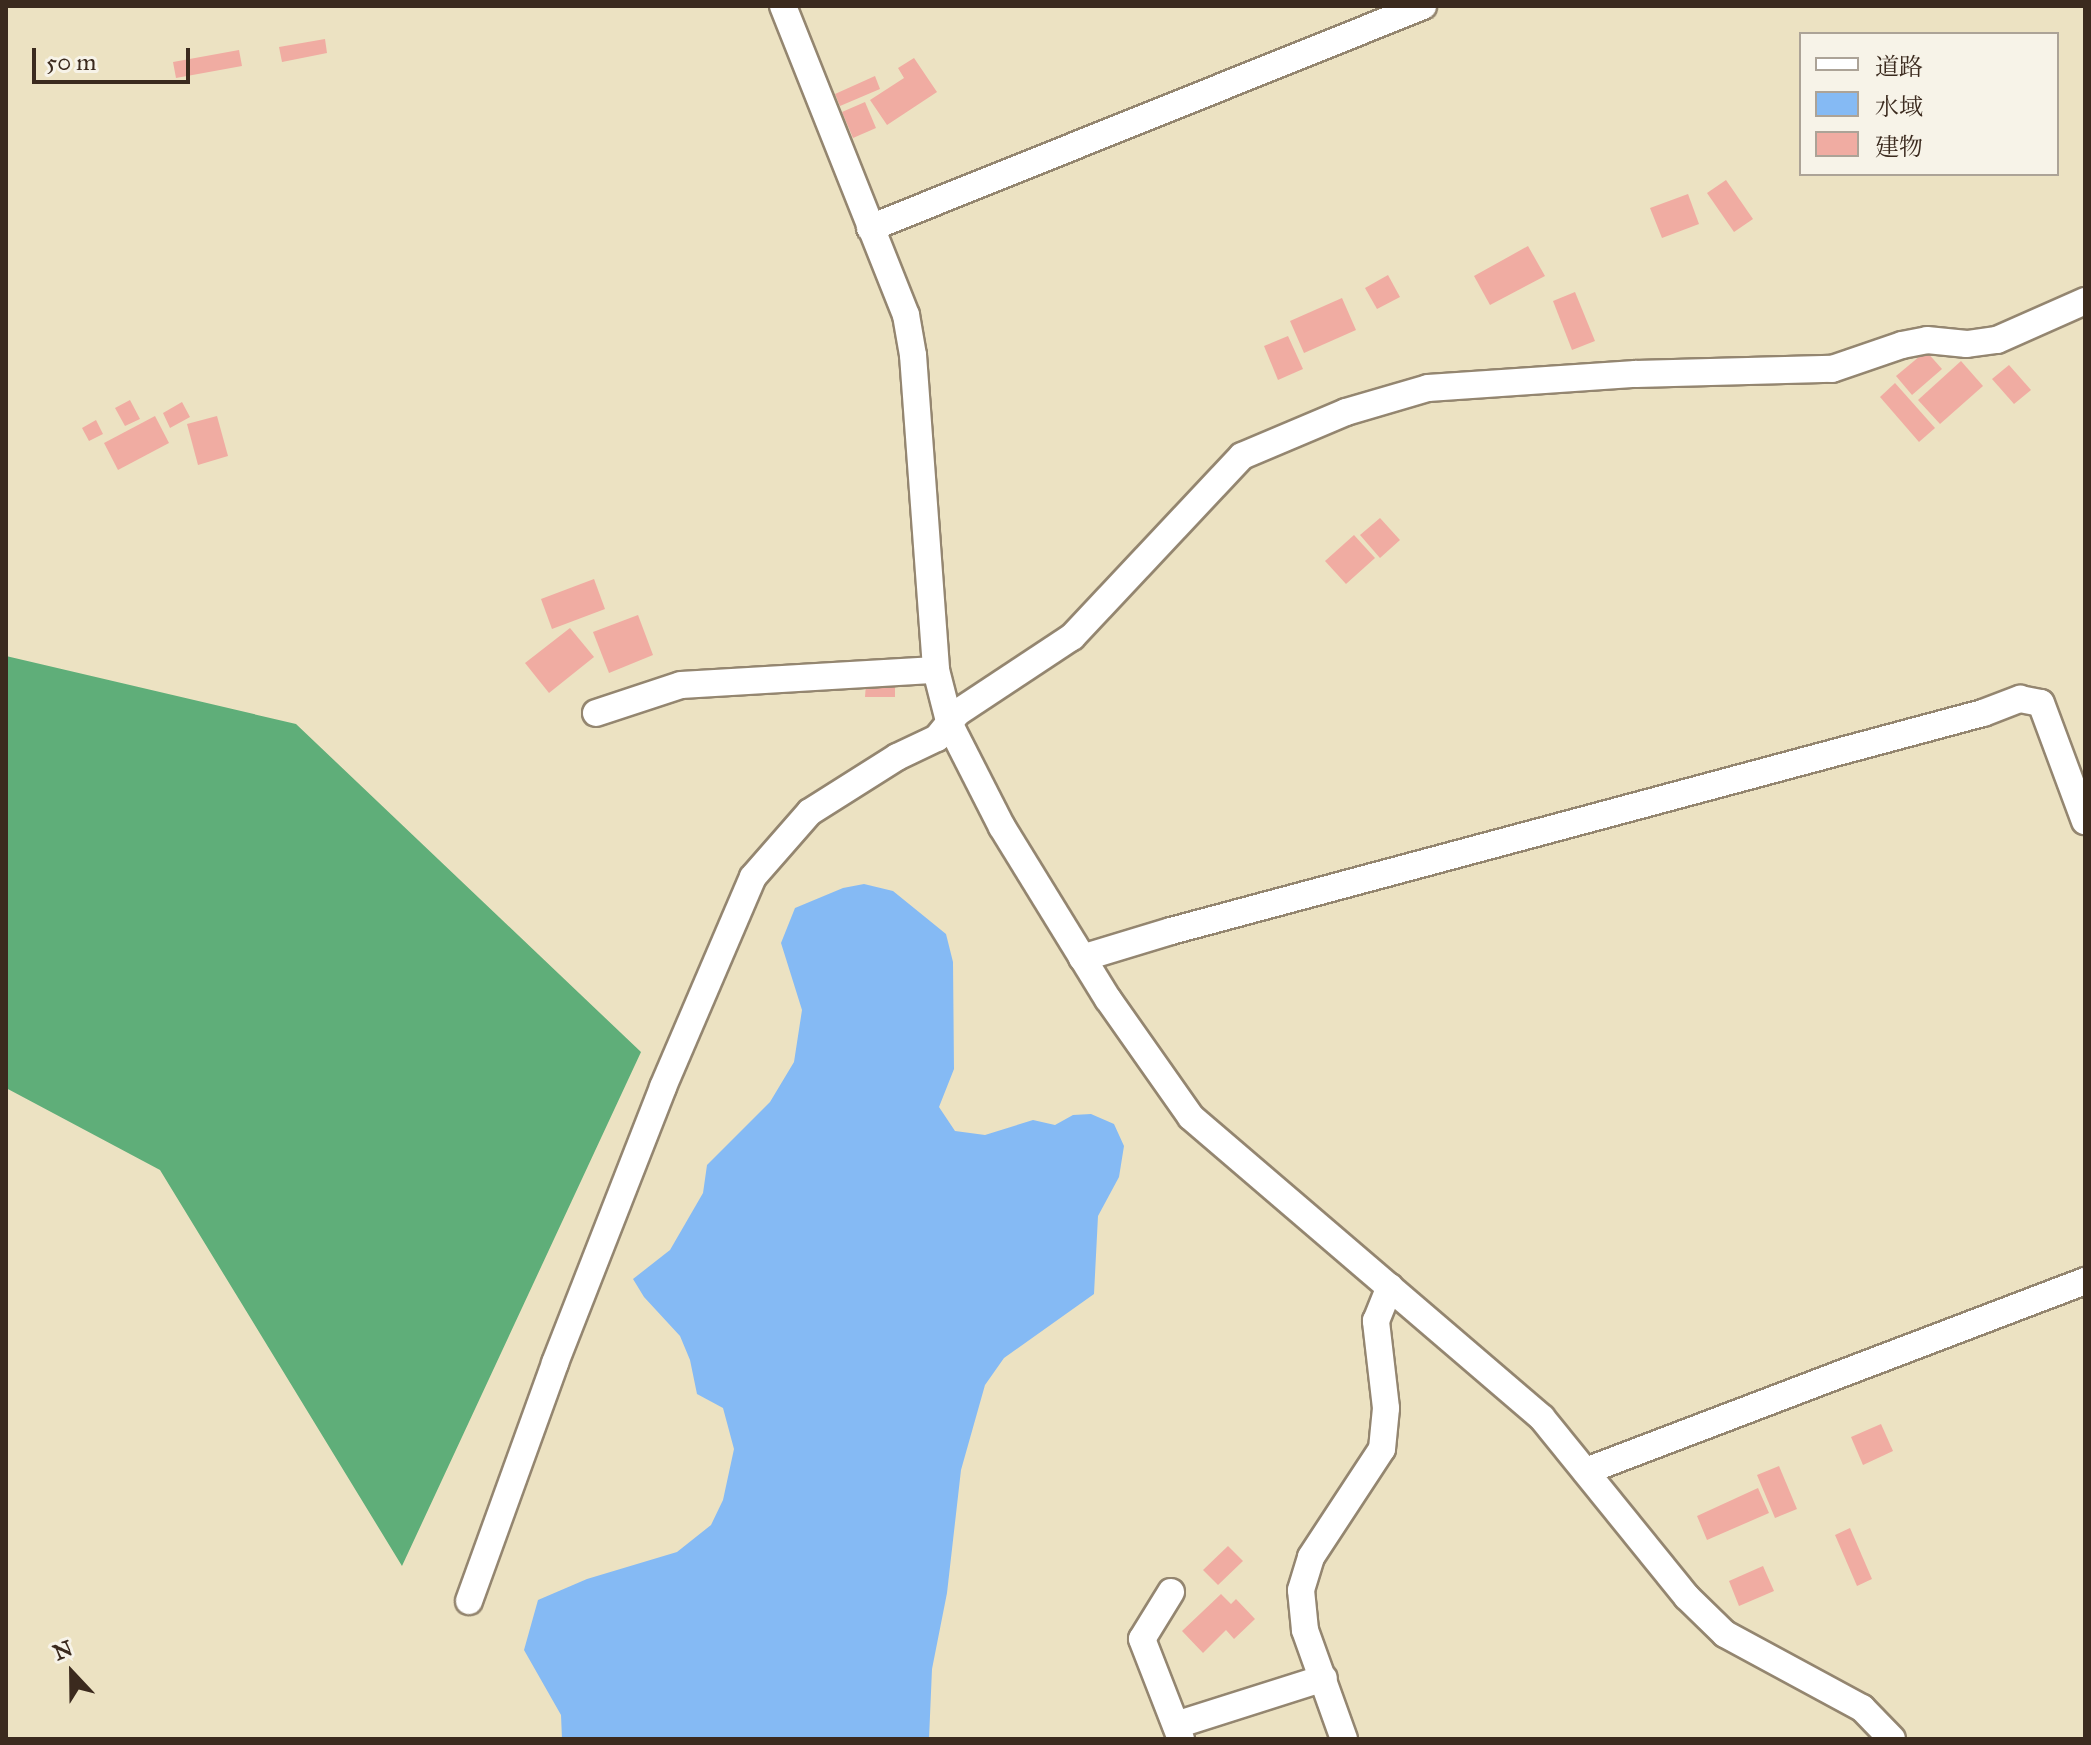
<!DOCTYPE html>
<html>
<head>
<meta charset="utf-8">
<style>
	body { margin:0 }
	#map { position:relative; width:2091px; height:1745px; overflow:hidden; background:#ece2c2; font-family:"IM FELL Great Primer","Noto Serif JP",serif }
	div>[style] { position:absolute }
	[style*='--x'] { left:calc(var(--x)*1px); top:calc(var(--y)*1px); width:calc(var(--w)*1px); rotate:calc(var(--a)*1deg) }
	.forest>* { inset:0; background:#5fae79 }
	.water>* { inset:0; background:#85baf4 }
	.building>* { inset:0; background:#f0aca2 }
	.roads { filter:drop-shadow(2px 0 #948670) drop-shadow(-2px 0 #948670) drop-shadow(0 2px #948670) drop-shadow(0 -2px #948670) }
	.street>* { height:26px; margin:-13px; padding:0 13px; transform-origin:13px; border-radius:13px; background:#fff }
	span { translate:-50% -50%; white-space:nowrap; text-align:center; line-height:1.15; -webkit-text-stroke:6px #f7f3e8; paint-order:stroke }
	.frame { position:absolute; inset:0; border:8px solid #3b2a1e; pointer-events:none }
	.legend { position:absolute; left:1799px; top:32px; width:260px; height:144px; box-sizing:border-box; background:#f7f3e8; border:2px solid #aca397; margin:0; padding:10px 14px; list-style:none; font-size:24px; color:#3b2a1e }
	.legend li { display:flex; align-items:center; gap:16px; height:40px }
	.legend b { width:40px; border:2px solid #aca397 }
	.north { position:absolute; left:32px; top:1633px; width:80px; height:80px; -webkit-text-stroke:6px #f7f3e8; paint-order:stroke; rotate:338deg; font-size:22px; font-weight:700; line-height:32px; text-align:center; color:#3b2a1e }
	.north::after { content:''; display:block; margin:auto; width:28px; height:36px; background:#3b2a1e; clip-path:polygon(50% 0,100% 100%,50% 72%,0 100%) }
	.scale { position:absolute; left:32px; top:48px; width:158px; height:36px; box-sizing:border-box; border:4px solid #3b2a1e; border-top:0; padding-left:10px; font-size:24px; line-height:28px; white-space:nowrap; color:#3b2a1e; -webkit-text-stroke:6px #f7f3e8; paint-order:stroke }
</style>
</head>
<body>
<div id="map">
	<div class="forest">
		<div style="clip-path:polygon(6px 656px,296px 724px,641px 1052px,402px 1566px,160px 1170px,6px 1088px)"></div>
	</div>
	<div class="water">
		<div style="clip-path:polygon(864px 884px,893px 891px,946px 934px,953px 962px,954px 1069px,939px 1107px,955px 1131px,985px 1135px,1033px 1120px,1055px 1125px,1073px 1115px,1091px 1114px,1114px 1124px,1124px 1146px,1119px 1177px,1098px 1216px,1094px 1294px,1004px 1358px,985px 1385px,961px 1470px,947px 1593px,932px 1669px,929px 1739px,562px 1739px,561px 1715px,524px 1650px,538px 1600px,587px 1579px,677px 1552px,711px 1525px,723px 1500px,734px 1449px,723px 1408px,697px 1394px,690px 1360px,680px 1336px,644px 1297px,633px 1279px,670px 1250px,703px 1193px,707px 1165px,770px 1102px,794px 1062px,802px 1010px,781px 943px,795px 908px,843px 888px)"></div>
	</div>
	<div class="building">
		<div style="clip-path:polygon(325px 39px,327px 53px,282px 62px,279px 47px)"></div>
		<div style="clip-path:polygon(239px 50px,242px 66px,176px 78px,173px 62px)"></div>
		<div style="clip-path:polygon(914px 58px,937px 92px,887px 125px,870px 100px,904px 78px,898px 68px)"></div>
		<div style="clip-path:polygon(875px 76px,880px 89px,840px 106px,835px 94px)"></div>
		<div style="clip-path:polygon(865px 102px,876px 128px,853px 138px,842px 112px)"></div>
		<div style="clip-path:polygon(1726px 180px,1753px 219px,1734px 232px,1707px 193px)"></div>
		<div style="clip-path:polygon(1688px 194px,1699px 224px,1662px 238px,1650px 208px)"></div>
		<div style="clip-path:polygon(1528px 246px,1545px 276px,1490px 305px,1474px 276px)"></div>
		<div style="clip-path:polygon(1388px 275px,1400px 297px,1377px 309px,1365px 288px)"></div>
		<div style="clip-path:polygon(1575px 292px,1595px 341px,1572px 350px,1553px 301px)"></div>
		<div style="clip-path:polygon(1342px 298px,1356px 330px,1304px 353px,1290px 321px)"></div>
		<div style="clip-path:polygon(1288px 336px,1303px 369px,1278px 380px,1264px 346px)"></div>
		<div style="clip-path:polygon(1926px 351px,1942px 369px,1912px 395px,1896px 376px)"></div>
		<div style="clip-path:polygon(1961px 361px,1983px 386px,1940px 424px,1918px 400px)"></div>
		<div style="clip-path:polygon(2009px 365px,2031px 390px,2014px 404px,1992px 379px)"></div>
		<div style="clip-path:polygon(1895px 383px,1935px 428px,1919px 442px,1880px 397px)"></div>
		<div style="clip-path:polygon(130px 400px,140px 419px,125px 426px,115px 408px)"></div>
		<div style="clip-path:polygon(182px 402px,190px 417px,170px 428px,163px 413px)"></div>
		<div style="clip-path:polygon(155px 416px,169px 443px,118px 470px,104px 443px)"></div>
		<div style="clip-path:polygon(217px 416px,228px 456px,198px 465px,187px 424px)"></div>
		<div style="clip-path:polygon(96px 420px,103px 434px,89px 441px,82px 428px)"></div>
		<div style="clip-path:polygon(1380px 518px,1400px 540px,1380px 558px,1360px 535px)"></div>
		<div style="clip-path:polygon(1354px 535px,1375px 558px,1346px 584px,1325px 561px)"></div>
		<div style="clip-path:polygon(594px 579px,605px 609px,552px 629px,541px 599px)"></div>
		<div style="clip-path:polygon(638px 615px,653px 655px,609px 673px,593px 632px)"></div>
		<div style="clip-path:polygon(570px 628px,594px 657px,549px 693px,525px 663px)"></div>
		<div style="clip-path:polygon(866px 684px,895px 684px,895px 697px,865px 697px)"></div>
		<div style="clip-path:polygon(1881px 1424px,1893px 1451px,1863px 1465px,1851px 1437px)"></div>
		<div style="clip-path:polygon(1779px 1466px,1797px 1509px,1775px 1518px,1757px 1475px)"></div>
		<div style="clip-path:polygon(1758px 1488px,1769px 1513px,1707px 1540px,1697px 1516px)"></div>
		<div style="clip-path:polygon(1850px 1528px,1872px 1579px,1857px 1586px,1835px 1535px)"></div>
		<div style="clip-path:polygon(1228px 1546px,1243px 1561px,1218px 1585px,1203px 1570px)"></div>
		<div style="clip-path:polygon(1763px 1566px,1774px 1591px,1739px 1606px,1729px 1581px)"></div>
		<div style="clip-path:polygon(1221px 1594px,1231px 1604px,1236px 1599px,1255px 1619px,1234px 1639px,1226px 1630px,1203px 1653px,1182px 1631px)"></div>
	</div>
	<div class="roads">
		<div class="street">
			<div style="--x:783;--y:6;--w:333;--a:68.3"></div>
			<div style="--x:906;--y:315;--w:41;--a:80.1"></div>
			<div style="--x:913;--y:355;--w:316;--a:85.8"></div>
			<div style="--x:936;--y:670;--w:57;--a:75.7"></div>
			<div style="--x:950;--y:725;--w:114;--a:63"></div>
			<div style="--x:1002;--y:827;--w:202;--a:58.4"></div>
			<div style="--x:1108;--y:999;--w:144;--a:54.9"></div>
			<div style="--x:1191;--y:1117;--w:462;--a:40.6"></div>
			<div style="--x:1542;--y:1418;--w:230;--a:51"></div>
			<div style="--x:1687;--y:1597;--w:53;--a:44.2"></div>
			<div style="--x:1725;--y:1634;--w:156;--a:28.4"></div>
			<div style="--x:1862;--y:1708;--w:43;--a:45.9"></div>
			<div style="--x:870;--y:228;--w:596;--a:-21.87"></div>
			<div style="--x:596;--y:713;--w:89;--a:-18.2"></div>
			<div style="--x:681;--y:685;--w:255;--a:-3.4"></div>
			<div style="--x:1082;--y:958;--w:93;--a:-16.9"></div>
			<div style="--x:1171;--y:931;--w:841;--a:-15.03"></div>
			<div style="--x:1983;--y:713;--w:40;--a:-21"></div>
			<div style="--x:2020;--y:699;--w:21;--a:11"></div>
			<div style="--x:2041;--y:703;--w:126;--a:69.6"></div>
			<div style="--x:1586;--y:1471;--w:534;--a:-20.84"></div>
			<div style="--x:1171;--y:1592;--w:55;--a:121.7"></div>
			<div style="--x:1142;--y:1639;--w:107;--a:68.7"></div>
			<div style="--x:469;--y:1601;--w:253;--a:-70.1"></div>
			<div style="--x:555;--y:1363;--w:296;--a:-68.6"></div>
			<div style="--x:663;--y:1087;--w:228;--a:-66.8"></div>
			<div style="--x:753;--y:877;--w:86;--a:-48.8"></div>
			<div style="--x:810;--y:812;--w:103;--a:-32.3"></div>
			<div style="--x:897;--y:757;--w:44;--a:-25.4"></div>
			<div style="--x:937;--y:738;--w:32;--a:-51"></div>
			<div style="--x:957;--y:713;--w:138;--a:-33.5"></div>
			<div style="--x:1072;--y:637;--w:248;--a:-46.8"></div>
			<div style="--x:1242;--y:456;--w:113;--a:-22.9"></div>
			<div style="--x:1346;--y:412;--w:85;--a:-16.3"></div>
			<div style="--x:1428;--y:388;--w:208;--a:-3.9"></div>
			<div style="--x:1636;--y:374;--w:196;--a:-1.5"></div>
			<div style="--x:1832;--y:369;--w:74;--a:-18.9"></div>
			<div style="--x:1902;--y:345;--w:25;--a:-11"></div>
			<div style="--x:1927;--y:340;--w:40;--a:5.7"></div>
			<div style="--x:1967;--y:344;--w:30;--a:-8"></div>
			<div style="--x:1997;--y:340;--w:96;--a:-23.9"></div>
			<div style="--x:1176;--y:1725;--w:155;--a:-17.6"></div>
			<div style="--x:1344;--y:1739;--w:116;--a:-109.7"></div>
			<div style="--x:1305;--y:1630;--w:40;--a:-95.7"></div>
			<div style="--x:1301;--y:1590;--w:34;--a:-73"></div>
			<div style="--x:1311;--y:1557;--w:129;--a:-56.7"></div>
			<div style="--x:1382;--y:1449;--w:41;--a:-84.4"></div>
			<div style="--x:1386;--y:1408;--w:88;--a:-96.6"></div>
			<div style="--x:1376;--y:1321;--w:37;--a:-68"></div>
		</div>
	</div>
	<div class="frame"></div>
	<ul class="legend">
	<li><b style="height:10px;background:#fff"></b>道路</li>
	<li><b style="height:22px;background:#85baf4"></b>水域</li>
	<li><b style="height:22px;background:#f0aca2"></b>建物</li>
	</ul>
	<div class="north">N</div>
	<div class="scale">50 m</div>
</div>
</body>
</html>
